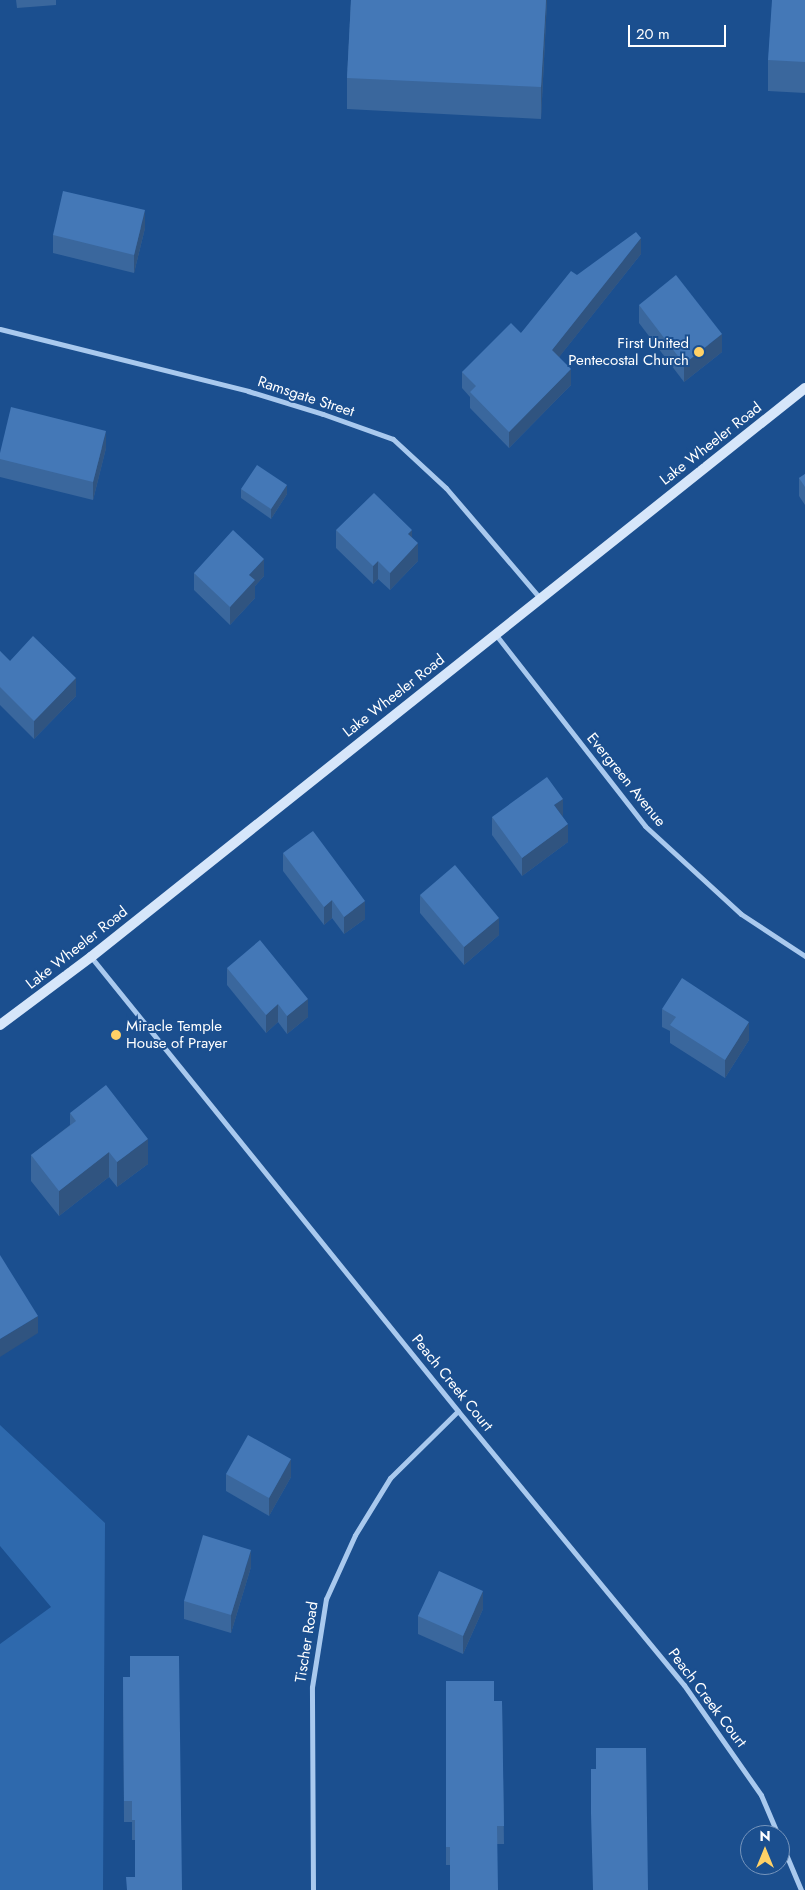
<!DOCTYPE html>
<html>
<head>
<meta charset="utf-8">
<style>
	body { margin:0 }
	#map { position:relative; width:805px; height:1890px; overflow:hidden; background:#1b4f8f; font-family:Jost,sans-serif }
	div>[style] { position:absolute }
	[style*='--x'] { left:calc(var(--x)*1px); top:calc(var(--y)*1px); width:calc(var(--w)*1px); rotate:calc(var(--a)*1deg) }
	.green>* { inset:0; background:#2e69ad }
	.minor>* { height:5px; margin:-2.5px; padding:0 2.5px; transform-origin:2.5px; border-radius:2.5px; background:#a9c9ee }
	.secondary>* { height:10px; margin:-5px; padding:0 5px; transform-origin:5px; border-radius:5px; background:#d6e6fa }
	.wall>* { inset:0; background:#3a679d }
	.shaded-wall>* { inset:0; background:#305480 }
	.building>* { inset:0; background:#4478b7 }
	.dots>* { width:14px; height:14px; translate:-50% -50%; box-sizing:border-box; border:2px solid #1b4f8f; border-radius:50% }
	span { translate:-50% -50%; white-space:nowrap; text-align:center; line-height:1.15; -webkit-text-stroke:4px #1b4f8f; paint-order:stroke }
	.poi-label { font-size:15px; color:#fff }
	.right { translate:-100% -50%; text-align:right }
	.left { translate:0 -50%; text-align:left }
	.street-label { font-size:15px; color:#fff }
	.north { position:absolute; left:740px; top:1825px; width:50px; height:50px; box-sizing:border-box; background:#1b4f8f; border:1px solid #7695bc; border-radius:50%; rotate:0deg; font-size:14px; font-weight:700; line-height:20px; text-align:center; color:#fff }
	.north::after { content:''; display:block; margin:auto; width:18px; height:22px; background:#ffd166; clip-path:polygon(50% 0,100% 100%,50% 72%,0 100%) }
	.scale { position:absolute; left:628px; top:25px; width:98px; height:22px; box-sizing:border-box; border:2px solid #fff; border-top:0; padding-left:6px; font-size:15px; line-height:18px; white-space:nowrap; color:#fff; -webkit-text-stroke:4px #1b4f8f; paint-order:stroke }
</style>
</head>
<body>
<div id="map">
	<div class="green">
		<div style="clip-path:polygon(0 1425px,105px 1523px,103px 1890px,0 1890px,0 1644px,51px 1607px,0 1546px)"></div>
	</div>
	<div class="minor">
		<div style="--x:0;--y:329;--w:256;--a:14"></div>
		<div style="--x:248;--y:391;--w:78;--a:17"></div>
		<div style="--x:323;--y:414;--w:74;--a:19.7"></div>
		<div style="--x:393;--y:439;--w:72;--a:42.8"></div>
		<div style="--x:446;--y:488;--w:145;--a:49.5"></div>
		<div style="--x:496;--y:635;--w:242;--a:52"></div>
		<div style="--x:645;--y:826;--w:130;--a:42.5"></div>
		<div style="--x:741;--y:914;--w:77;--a:33.3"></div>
		<div style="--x:91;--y:957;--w:584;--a:51.05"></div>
		<div style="--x:458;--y:1411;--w:355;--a:50.5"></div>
		<div style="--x:684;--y:1685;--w:134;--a:55"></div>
		<div style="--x:761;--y:1795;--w:43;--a:67"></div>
		<div style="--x:780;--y:1840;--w:54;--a:67.2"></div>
		<div style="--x:313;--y:1890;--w:203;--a:-90.3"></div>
		<div style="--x:312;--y:1687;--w:89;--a:-81"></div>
		<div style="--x:326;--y:1599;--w:70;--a:-65.6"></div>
		<div style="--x:355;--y:1535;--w:67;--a:-58.4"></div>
		<div style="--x:390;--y:1478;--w:95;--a:-44.6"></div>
	</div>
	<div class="secondary">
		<div style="--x:0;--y:1025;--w:114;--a:-36.8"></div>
		<div style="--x:91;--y:957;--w:913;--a:-38.55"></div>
	</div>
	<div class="wall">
		<div style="clip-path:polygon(16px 0,56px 0,56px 5px,17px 8px)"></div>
		<div style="clip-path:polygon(351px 0,547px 0,541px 119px,347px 109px,347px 78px)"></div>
		<div style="clip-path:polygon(805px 0,805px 93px,768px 91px,768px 60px)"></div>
		<div style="clip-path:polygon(145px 228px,134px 273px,53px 253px,53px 235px)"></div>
		<div style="clip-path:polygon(641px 254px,559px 357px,571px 385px,509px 448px,470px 408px,470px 397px,462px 388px,462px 372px,521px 333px,577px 275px)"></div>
		<div style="clip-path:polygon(639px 305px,722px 352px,684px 382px,639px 323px)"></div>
		<div style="clip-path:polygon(106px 448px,93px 500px,0 477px,0 453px)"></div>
		<div style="clip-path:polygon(805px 474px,805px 505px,799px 496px,799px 478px)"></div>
		<div style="clip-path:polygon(241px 489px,287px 494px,271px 519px,241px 498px)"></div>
		<div style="clip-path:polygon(336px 530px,412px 537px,418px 561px,390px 590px,378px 579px,373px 584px,336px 548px)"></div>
		<div style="clip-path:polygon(194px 573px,264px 576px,255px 586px,255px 598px,230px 625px,194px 590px)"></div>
		<div style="clip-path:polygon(0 651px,10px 661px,76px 696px,34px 739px,0 705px)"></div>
		<div style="clip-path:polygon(492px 817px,563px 817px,568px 842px,522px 876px,492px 835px)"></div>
		<div style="clip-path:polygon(283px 853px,365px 919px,344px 934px,332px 918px,324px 925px,283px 871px)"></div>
		<div style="clip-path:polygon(420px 895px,499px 935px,464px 965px,420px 913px)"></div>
		<div style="clip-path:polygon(227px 968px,308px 1017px,287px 1034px,278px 1022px,266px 1033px,227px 985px)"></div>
		<div style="clip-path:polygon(662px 1009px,749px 1040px,725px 1078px,670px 1043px,670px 1031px,662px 1027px)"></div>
		<div style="clip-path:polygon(70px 1113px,148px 1164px,117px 1187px,109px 1177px,59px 1216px,31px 1181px,31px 1155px,70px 1125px)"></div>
		<div style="clip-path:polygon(226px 1474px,291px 1477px,269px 1516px,226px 1491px)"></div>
		<div style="clip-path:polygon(251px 1567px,231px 1633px,184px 1619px,184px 1601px)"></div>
		<div style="clip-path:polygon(483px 1609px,463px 1654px,418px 1634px,418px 1616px)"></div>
		<div style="clip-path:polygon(123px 1677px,182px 1890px,135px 1877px,135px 1840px,132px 1840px,132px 1822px,124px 1822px)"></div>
		<div style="clip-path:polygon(446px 1681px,494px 1701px,502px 1701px,504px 1844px,497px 1844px,450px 1865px,446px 1865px)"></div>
	</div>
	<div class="shaded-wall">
		<div style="clip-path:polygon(546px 0,547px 0,541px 119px,541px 87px)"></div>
		<div style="clip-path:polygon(145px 210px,145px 228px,134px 273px,134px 255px)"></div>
		<div style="clip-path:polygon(641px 238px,641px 254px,552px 366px,552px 350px)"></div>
		<div style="clip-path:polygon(722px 334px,722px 352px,684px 382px,684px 364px)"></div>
		<div style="clip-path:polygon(571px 369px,571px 385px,509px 448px,509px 432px)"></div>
		<div style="clip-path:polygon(106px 431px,106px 448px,93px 500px,93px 482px)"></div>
		<div style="clip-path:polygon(287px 485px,287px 494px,271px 519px,271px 509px)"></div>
		<div style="clip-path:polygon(412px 530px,412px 548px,408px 534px)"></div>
		<div style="clip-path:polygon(418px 543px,418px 561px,390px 590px,390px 573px)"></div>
		<div style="clip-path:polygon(264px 559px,264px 576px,255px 586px,255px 598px,230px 625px,230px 607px,249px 575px)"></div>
		<div style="clip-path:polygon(378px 561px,378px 579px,373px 584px,373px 566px)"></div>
		<div style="clip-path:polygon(76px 678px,76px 696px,34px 739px,34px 721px)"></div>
		<div style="clip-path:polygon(563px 799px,563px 817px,554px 805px)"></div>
		<div style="clip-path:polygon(568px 824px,568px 842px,522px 876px,522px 858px)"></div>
		<div style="clip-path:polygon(332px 900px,332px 918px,324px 925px,324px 907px)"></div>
		<div style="clip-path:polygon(365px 901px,365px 919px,344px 934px,344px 917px)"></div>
		<div style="clip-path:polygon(499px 918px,499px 935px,464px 965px,464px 947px)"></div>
		<div style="clip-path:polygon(308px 999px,308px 1017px,287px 1034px,287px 1016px)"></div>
		<div style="clip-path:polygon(278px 1004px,278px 1022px,266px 1033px,266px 1015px)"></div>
		<div style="clip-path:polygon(749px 1022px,749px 1040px,725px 1078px,725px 1060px)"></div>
		<div style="clip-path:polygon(148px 1139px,148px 1164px,117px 1187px,117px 1162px)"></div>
		<div style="clip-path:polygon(109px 1152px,109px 1177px,59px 1216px,59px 1191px)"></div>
		<div style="clip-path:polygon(38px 1316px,38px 1333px,0 1357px,0 1339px)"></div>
		<div style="clip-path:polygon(291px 1459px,291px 1477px,269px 1516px,269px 1498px)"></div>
		<div style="clip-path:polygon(251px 1550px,251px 1567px,231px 1633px,231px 1615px)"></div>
		<div style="clip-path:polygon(483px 1591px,483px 1609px,463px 1654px,463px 1636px)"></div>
	</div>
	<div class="building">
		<div style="clip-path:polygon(351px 0,546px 0,541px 87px,347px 78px)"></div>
		<div style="clip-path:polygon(772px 0,805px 0,805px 62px,768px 60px)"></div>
		<div style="clip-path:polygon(63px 191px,145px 210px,134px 255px,53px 235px)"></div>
		<div style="clip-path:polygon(636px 232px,641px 238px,552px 350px,571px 369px,509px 432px,470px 392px,476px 386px,462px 372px,511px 323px,521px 333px,571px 271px,577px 275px)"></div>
		<div style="clip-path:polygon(676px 275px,722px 334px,684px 364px,639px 305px)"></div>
		<div style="clip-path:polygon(11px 407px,106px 431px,93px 482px,0 459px,0 453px)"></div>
		<div style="clip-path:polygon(257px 465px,287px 485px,271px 509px,241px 489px)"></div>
		<div style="clip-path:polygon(805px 474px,805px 487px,799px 478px)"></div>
		<div style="clip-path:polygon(374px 493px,412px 530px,408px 534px,418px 543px,390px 573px,378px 561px,373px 566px,336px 530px)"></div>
		<div style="clip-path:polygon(233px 530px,264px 559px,249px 575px,255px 580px,230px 607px,194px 573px)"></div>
		<div style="clip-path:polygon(33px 636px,76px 678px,34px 721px,0 687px,0 651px,10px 661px)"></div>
		<div style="clip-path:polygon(547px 777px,563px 799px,554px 805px,568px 824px,522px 858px,492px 817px)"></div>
		<div style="clip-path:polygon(313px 831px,365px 901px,344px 917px,332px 900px,324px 907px,283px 853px)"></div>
		<div style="clip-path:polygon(455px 865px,499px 918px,464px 947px,420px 895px)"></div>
		<div style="clip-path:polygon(260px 940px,308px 999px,287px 1016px,278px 1004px,266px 1015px,227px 968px)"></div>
		<div style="clip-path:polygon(682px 978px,749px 1022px,725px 1060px,670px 1025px,676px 1017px,662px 1009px)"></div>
		<div style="clip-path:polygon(106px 1085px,148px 1139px,117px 1162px,109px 1152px,59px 1191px,31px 1155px,76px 1121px,70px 1113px)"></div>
		<div style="clip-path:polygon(0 1255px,38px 1316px,0 1339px)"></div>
		<div style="clip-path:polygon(248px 1435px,291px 1459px,269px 1498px,226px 1474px)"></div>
		<div style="clip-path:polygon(203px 1535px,251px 1550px,231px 1615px,184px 1601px)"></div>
		<div style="clip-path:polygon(439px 1571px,483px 1591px,463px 1636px,418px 1616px)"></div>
		<div style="clip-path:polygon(130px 1656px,179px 1656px,182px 1890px,127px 1890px,126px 1877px,135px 1877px,135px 1820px,132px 1820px,132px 1801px,124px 1801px,123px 1677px,130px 1677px)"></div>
		<div style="clip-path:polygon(446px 1681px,494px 1681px,494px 1701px,502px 1701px,504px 1826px,497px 1826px,498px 1890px,450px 1890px,450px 1847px,446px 1847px)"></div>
		<div style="clip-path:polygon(596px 1748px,646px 1748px,648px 1890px,593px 1890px,591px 1813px,591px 1769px,596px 1769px)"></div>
	</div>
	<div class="dots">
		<div style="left:699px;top:352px;background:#ffd166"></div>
		<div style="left:116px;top:1035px;background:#ffd166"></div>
	</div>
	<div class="poi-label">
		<span class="right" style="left:689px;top:352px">First United<br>Pentecostal Church</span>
		<span class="left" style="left:126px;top:1035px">Miracle Temple<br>House of Prayer</span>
	</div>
	<div class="street-label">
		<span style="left:306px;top:397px;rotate:18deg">Ramsgate Street</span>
		<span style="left:711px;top:444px;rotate:-38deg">Lake Wheeler Road</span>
		<span style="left:394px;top:696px;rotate:-38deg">Lake Wheeler Road</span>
		<span style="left:626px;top:780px;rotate:51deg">Evergreen Avenue</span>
		<span style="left:77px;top:948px;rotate:-38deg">Lake Wheeler Road</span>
		<span style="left:452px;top:1383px;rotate:51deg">Peach Creek Court</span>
		<span style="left:307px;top:1642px;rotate:-81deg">Tischer Road</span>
		<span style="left:707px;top:1698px;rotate:53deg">Peach Creek Court</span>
	</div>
	<div class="north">N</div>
	<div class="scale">20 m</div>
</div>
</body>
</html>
